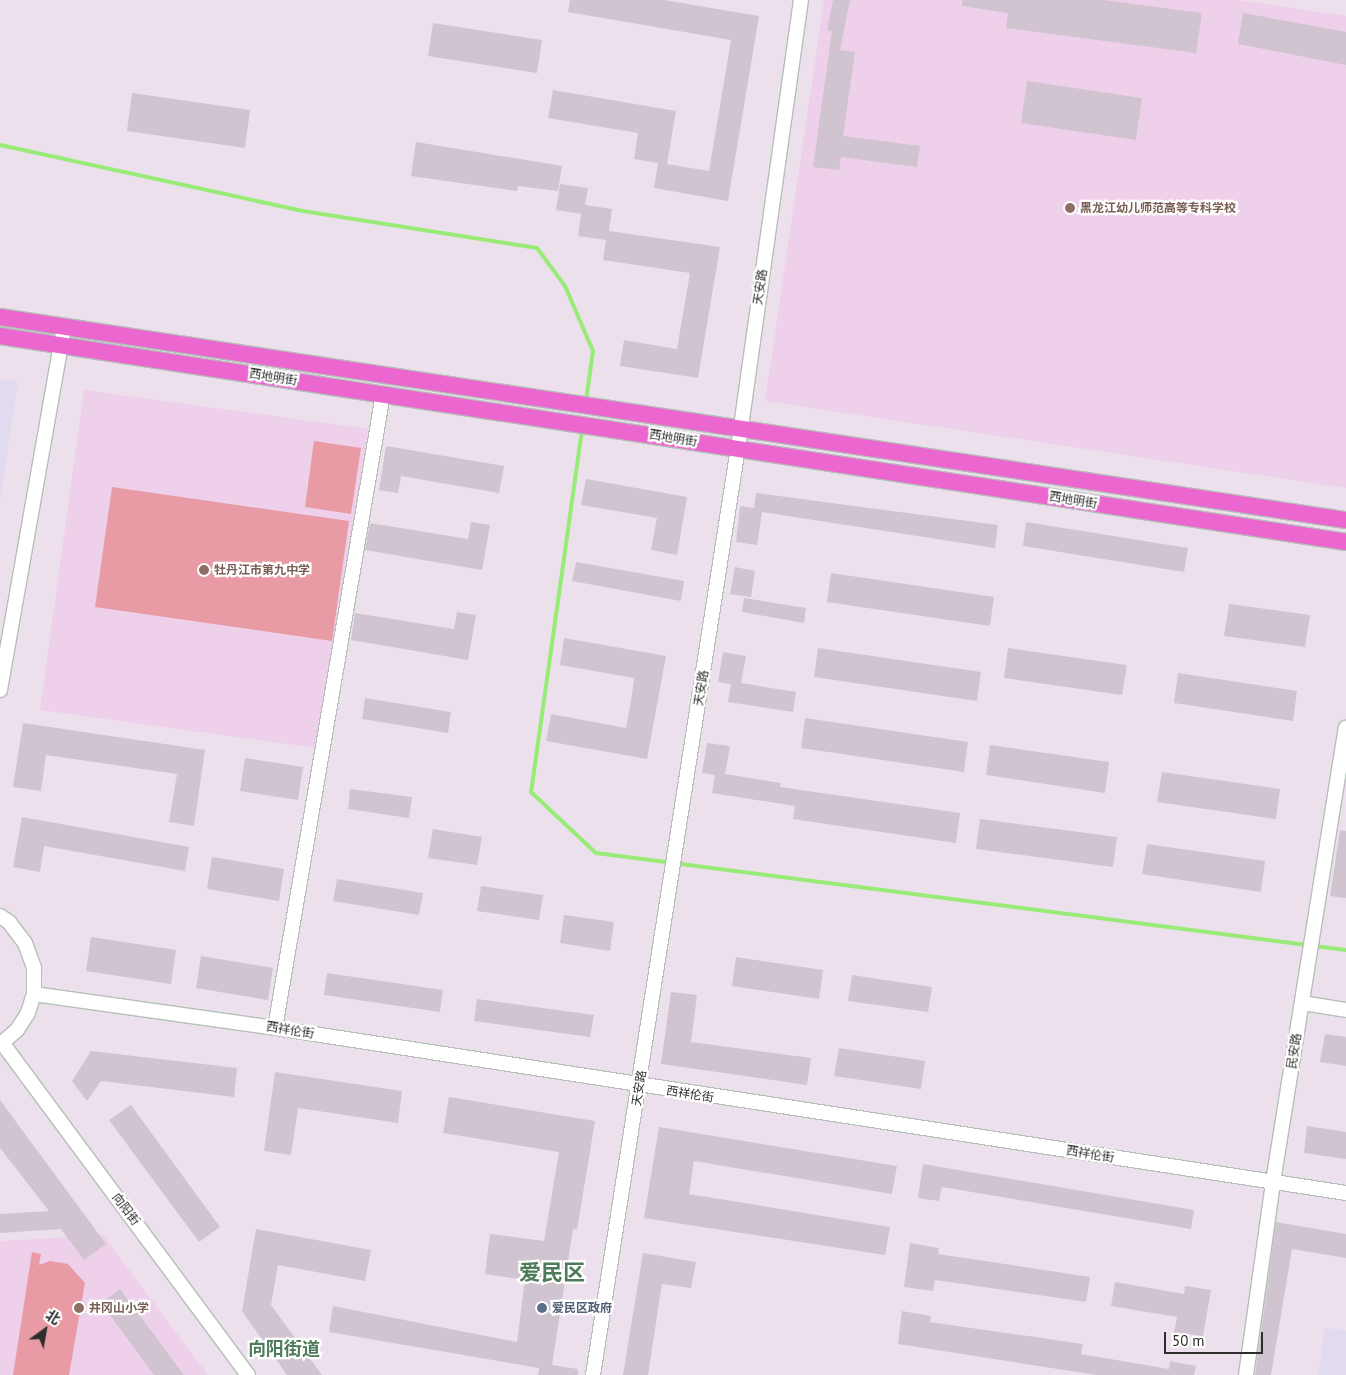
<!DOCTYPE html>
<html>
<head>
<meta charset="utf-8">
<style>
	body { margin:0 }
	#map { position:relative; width:1346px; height:1375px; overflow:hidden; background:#ede0ed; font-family:"PT Sans","Noto Sans SC",sans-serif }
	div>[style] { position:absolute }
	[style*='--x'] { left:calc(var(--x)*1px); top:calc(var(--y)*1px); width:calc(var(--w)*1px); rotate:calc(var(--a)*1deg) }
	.education>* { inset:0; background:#eed0eb }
	.medical>* { inset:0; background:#e2daef }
	.pitch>* { inset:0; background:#e89ba5 }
	.stream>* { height:4px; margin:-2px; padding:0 2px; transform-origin:2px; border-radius:2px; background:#99eb77 }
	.building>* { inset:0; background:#d0c4d0 }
	.roads { filter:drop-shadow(1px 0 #b3bfb7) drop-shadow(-1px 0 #b3bfb7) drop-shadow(0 1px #b3bfb7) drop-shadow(0 -1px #b3bfb7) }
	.minor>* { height:14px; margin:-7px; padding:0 7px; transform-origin:7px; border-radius:7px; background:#fff }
	.major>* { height:16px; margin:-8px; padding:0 8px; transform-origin:8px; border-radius:8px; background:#ec66d0 }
	.dots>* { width:14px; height:14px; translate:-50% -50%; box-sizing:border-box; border:2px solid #fff; border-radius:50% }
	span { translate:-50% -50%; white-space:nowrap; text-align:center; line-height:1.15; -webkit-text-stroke:4.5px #fff; paint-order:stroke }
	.education-label { font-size:12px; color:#785e54; font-weight:700 }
	.left { translate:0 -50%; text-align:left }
	.street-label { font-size:12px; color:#2d2d2d }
	.service-label { font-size:12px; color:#4e5e75; font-weight:700 }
	.district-label { font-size:18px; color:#4e7c5a; font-weight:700 }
	.town-label { font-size:22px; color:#4e7c5a; font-weight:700 }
	.north { position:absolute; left:20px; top:1305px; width:50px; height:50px; -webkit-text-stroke:4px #fff; paint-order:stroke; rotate:32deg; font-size:14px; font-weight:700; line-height:20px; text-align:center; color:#2d2d2d }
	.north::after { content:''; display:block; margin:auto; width:18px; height:22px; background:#2d2d2d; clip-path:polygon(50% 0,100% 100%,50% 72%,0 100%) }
	.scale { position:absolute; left:1164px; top:1332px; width:99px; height:22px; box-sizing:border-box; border:2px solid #2d2d2d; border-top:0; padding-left:6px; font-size:15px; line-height:18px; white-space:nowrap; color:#2d2d2d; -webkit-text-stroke:4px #fff; paint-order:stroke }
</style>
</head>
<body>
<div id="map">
	<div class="education">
		<div style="clip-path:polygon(824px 0,1239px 0,1346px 16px,1346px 488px,765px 401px)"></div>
		<div style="clip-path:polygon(84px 390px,368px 429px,324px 749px,40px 710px)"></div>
		<div style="clip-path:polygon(103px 1235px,208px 1375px,0 1375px,0 1241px)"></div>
	</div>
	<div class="medical">
		<div style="clip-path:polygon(0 379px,18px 382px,0 502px)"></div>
		<div style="clip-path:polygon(1325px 1328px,1346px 1331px,1346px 1375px,1318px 1375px)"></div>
	</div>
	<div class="pitch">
		<div style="clip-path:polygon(314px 441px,361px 448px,351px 514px,305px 507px)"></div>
		<div style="clip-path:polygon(112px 487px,349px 521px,332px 641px,95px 607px)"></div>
		<div style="clip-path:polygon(32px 1252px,41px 1254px,39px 1265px,50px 1261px,68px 1264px,85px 1283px,69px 1375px,13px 1375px)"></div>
	</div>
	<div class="stream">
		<div style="--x:0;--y:145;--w:310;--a:12.3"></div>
		<div style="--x:303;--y:211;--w:237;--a:9"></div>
		<div style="--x:537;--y:248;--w:47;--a:53.6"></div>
		<div style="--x:565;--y:286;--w:71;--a:66.7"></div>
		<div style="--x:593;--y:351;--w:50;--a:98"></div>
		<div style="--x:582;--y:430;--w:366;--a:98"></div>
		<div style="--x:531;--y:792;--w:89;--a:43.2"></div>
		<div style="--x:596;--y:853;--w:756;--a:7.37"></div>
	</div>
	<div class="building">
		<div style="clip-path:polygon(570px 0,664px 0,759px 16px,728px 201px,654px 188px,658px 163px,634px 159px,638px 133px,548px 118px,553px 90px,676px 111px,667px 164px,709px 171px,731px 40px,568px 12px)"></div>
		<div style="clip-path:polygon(833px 0,850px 0,840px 50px,855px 52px,843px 136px,920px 146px,917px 167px,841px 157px,839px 170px,813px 167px,832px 31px,827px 30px)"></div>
		<div style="clip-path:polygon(962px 0,1104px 0,1202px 13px,1196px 53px,1006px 28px,1008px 13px,962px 6px)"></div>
		<div style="clip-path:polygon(1243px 13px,1346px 32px,1346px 65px,1238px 44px)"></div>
		<div style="clip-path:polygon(433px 23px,542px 40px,537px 73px,428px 56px)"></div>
		<div style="clip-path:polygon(1027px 81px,1142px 98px,1136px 140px,1021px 123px)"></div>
		<div style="clip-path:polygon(132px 93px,250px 110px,245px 148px,127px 131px)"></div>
		<div style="clip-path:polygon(416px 142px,562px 166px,558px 191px,518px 186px,517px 191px,411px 176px)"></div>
		<div style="clip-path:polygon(560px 184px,588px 188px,585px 205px,612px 209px,609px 231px,720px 247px,698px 378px,620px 366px,624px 340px,677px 349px,690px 273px,603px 260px,606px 240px,578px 236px,581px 214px,556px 210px)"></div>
		<div style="clip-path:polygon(386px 446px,504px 466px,499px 493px,401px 476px,398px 493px,379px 490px)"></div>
		<div style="clip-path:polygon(586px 479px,687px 497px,677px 555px,651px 550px,657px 518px,581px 505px)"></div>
		<div style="clip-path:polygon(756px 493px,998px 525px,995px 548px,762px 512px,757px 545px,736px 542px,740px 506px,754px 508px)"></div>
		<div style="clip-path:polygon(471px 522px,490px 525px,482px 570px,365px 550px,370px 523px,468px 539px)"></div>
		<div style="clip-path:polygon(1026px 522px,1188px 548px,1184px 572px,1023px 546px)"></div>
		<div style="clip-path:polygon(576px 562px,684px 581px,681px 601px,572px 581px)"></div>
		<div style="clip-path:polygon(735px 567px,755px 571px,751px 597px,730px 594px)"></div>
		<div style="clip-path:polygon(831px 573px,994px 597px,990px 626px,827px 602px)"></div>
		<div style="clip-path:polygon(744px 598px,806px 608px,804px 623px,742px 612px)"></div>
		<div style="clip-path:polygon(1229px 604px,1310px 615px,1305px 647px,1224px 636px)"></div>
		<div style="clip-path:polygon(457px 612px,476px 615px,468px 660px,351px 640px,355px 613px,454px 629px)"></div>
		<div style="clip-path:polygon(564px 638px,666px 656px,647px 759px,546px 741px,551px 714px,626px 728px,632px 695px,634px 678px,560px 665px)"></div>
		<div style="clip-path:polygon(818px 648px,981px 672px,977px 701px,814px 677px)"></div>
		<div style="clip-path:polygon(1008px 648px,1127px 665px,1122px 695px,1004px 678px)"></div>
		<div style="clip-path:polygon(723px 652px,746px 656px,741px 683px,796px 692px,793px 712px,728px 702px,731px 684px,718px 682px)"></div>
		<div style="clip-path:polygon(1178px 673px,1297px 691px,1293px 721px,1174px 703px)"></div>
		<div style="clip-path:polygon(365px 698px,451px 712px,448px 733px,362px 719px)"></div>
		<div style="clip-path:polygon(805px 718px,968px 742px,964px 772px,801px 748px)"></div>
		<div style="clip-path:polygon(23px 723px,205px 750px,194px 826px,169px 822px,177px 774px,46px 755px,41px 791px,13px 787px)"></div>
		<div style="clip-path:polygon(707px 743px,730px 746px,725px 774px,781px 783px,780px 787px,960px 813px,956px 843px,793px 819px,795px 806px,712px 793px,715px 775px,702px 773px)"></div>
		<div style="clip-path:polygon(990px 745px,1109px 762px,1105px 793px,986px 775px)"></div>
		<div style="clip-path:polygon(245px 758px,303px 767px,298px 800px,240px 791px)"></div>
		<div style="clip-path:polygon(1162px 772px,1280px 789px,1276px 819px,1157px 802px)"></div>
		<div style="clip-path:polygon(350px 789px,412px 797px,409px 818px,348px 809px)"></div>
		<div style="clip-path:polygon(22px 817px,189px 847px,185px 871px,44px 846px,40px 872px,13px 867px)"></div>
		<div style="clip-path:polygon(980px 819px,1117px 837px,1113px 867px,976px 849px)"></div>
		<div style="clip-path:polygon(433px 829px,482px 837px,477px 865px,428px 858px)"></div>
		<div style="clip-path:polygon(1340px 830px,1346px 831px,1346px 898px,1330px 896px)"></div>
		<div style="clip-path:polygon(1147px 844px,1265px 861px,1261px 892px,1142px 874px)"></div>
		<div style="clip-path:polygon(212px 857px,284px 869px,279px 901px,207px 889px)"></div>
		<div style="clip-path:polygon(337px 879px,423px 893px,419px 915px,333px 901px)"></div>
		<div style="clip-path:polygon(481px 886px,543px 895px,539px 920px,477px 911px)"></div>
		<div style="clip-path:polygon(564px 915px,614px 922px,610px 951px,560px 943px)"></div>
		<div style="clip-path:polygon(91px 937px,176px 950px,171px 984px,86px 971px)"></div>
		<div style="clip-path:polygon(201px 956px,273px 968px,268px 1000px,196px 988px)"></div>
		<div style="clip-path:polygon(736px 957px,823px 970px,819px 999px,732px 986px)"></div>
		<div style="clip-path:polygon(327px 973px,443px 990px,440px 1012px,324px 995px)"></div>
		<div style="clip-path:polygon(852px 975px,932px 987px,928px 1012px,848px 1001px)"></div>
		<div style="clip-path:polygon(671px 992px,697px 995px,691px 1042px,811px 1058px,807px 1085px,661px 1064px)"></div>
		<div style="clip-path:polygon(477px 999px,594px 1015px,590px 1037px,474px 1021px)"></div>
		<div style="clip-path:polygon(1325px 1034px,1346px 1037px,1346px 1066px,1320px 1062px)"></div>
		<div style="clip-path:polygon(839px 1048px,925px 1061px,921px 1089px,834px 1076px)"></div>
		<div style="clip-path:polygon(91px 1051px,237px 1068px,234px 1097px,101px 1081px,87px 1101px,72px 1081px)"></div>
		<div style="clip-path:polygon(275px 1072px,402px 1091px,398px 1123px,298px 1108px,291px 1155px,264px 1151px)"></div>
		<div style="clip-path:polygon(449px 1097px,595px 1121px,577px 1230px,573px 1229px,552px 1365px,578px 1369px,578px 1375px,538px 1375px,539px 1368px,329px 1332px,333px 1306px,517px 1342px,525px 1280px,485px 1274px,490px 1234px,544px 1241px,559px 1152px,443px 1133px)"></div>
		<div style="clip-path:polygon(0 1100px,106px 1244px,84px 1260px,61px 1229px,0 1233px,0 1214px,49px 1211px,0 1148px)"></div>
		<div style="clip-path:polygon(131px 1105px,220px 1227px,199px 1242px,109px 1120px)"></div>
		<div style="clip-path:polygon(1307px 1126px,1346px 1132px,1346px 1159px,1304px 1153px)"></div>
		<div style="clip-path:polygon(659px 1127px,897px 1166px,892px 1194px,694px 1161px,689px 1194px,890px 1227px,885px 1255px,644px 1218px)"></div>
		<div style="clip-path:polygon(923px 1164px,1194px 1210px,1191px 1229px,942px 1187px,939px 1201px,918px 1198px)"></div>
		<div style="clip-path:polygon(1276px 1222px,1346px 1234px,1346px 1258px,1292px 1249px,1271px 1375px,1255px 1375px)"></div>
		<div style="clip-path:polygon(256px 1229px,371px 1250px,365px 1281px,278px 1265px,271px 1305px,322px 1375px,287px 1375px,242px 1311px)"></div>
		<div style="clip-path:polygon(910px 1243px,939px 1248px,938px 1254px,1090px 1277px,1086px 1302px,935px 1280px,933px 1291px,904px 1287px)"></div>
		<div style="clip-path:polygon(643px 1253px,696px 1262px,691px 1288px,662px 1284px,648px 1375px,623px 1375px)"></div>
		<div style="clip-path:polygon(1115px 1282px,1184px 1294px,1185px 1286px,1211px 1290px,1203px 1336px,1174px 1332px,1177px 1317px,1111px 1306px)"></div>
		<div style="clip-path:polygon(120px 1289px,184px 1375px,154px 1375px,101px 1303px)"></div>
		<div style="clip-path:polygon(902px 1311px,931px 1316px,930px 1322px,1083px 1344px,1081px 1354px,1169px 1369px,1170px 1361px,1196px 1366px,1194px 1375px,1097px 1375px,898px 1344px)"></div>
	</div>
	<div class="roads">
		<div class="minor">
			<div style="--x:0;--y:690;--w:370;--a:-80"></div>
			<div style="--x:0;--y:916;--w:11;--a:34"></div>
			<div style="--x:9;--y:922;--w:26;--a:53"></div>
			<div style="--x:25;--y:943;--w:27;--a:70"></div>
			<div style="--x:34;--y:968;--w:26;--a:90"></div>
			<div style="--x:34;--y:994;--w:20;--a:108"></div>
			<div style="--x:28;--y:1013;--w:20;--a:123"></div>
			<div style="--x:17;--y:1030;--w:23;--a:139"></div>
			<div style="--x:34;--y:994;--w:243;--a:8"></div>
			<div style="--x:275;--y:1028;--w:1084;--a:8.76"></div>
			<div style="--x:1302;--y:1003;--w:45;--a:9"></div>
			<div style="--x:275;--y:1028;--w:643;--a:-80.33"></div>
			<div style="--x:3;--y:1044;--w:412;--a:53.5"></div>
			<div style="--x:593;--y:1375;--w:938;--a:-81.11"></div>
			<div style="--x:738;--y:448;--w:452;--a:-82"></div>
			<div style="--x:1246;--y:1375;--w:195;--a:-82"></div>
			<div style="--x:1273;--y:1182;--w:460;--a:-80.9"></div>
		</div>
		<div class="major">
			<div style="--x:0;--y:317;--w:1361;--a:8.58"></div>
			<div style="--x:0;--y:336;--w:1362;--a:8.7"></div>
		</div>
	</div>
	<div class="dots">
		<div style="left:1070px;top:208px;background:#8d6e63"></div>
		<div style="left:204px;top:570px;background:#8d6e63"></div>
		<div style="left:79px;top:1308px;background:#8d6e63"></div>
		<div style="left:542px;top:1308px;background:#5c6f8a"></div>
	</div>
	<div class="education-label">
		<span class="left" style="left:1080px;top:208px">黑龙江幼儿师范高等专科学校</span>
		<span class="left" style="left:214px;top:570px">牡丹江市第九中学</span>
		<span class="left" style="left:89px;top:1308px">井冈山小学</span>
	</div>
	<div class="street-label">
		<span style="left:760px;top:287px;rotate:-82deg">天安路</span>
		<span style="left:273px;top:377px;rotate:9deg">西地明街</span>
		<span style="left:673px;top:438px;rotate:9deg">西地明街</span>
		<span style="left:1073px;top:500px;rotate:9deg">西地明街</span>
		<span style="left:701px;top:688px;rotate:-81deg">天安路</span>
		<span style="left:290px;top:1030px;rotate:9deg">西祥伦街</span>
		<span style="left:1294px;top:1051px;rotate:-81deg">民安路</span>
		<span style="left:639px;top:1088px;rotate:-81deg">天安路</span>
		<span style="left:690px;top:1094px;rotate:9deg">西祥伦街</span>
		<span style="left:1090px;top:1154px;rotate:9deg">西祥伦街</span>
		<span style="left:126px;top:1209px;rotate:53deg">向阳街</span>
	</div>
	<div class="service-label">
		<span class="left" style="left:552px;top:1308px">爱民区政府</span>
	</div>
	<div class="district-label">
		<span style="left:284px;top:1349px">向阳街道</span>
	</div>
	<div class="town-label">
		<span style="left:552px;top:1273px">爱民区</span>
	</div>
	<div class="north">北</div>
	<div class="scale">50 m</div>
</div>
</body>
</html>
